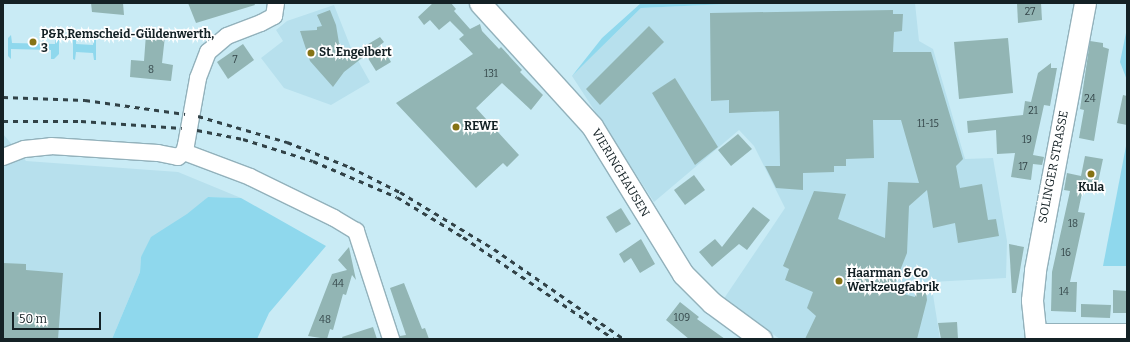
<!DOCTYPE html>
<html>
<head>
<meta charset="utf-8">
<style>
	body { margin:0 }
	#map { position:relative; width:1130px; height:342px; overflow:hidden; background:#c9ebf5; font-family:Bitter,serif }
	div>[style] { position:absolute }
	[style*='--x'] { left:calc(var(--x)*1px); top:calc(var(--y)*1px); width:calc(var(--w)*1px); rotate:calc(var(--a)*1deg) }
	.built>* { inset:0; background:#b7e0ed }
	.green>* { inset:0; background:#8fd8ed }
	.building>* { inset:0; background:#92b5b4 }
	.roads { filter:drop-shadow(1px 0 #92b1bb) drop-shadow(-1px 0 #92b1bb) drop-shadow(0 1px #92b1bb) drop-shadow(0 -1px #92b1bb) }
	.minor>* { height:16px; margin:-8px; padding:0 8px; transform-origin:8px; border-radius:8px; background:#fff }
	.major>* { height:21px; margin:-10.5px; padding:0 10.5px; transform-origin:10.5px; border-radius:10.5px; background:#fff }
	.rail>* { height:3px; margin-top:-1.5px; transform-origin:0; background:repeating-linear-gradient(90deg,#314247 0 5px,transparent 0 10px) }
	.dots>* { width:11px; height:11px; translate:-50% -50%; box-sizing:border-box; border:2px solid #fff; border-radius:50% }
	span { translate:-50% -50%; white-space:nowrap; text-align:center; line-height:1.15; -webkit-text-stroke:3.5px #fff; paint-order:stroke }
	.number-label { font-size:10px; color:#344649 }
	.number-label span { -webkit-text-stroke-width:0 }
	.poi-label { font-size:12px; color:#142125; font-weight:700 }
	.left { translate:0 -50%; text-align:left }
	.street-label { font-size:12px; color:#142125 }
	.frame { position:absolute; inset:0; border:4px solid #142125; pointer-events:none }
	.scale { position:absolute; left:12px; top:312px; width:89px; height:18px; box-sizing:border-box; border:2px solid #142125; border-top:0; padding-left:5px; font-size:12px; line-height:14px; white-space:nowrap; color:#142125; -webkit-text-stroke:3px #fff; paint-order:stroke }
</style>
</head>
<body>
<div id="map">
	<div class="built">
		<div style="clip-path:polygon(749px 3px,915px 3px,919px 41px,933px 49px,965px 159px,993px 158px,1007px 241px,1006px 278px,931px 282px,940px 339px,780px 339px,723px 300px,785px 208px,754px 146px,739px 130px,654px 202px,572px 76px,641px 8px)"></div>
		<div style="clip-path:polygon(334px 5px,351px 48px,370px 82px,331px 105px,284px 88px,261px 58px,283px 41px,276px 30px,287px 21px)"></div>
		<div style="clip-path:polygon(3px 134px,26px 161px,178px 172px,241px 198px,208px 197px,141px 257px,140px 272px,112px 339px,3px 339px)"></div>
	</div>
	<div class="green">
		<div style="clip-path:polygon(641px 3px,749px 3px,641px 8px,572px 76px,602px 38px)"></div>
		<div style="clip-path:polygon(1127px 28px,1127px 80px,1120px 62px)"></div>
		<div style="clip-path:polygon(11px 35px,12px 43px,55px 44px,56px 36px,59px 40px,59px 54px,54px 59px,51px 59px,51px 50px,11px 49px,11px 59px,8px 56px,8px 38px)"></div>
		<div style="clip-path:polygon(73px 37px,76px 37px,76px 44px,93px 45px,94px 37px,96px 38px,96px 60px,94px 60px,93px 53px,76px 52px,75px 60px,73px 59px)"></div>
		<div style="clip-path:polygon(1126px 146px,1127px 266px,1103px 266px)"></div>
		<div style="clip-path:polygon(208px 197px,241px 198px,326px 246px,269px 313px,257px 339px,112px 339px,140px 272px,141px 257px,151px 237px,187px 214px)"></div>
	</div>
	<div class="building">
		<div style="clip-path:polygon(91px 3px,123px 3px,124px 15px,92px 12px)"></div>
		<div style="clip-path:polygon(188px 3px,254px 3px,255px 5px,196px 23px)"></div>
		<div style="clip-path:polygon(433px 3px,451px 3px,456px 9px,454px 11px,470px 29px,480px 24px,482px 31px,499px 49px,501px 47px,522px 70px,520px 72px,543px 95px,531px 110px,502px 83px,476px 108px,519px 155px,507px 167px,503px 163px,476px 188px,396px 103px,473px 54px,459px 39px,464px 35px,450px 21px,439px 30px,430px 20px,424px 25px,418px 17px)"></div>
		<div style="clip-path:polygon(1017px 3px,1041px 3px,1042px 20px,1018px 23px)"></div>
		<div style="clip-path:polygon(330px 10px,336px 25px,339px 43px,348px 56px,380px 37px,384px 42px,374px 50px,382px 46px,391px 62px,376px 71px,366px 55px,344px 72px,333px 87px,310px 61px,300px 31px,317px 30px,317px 27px,322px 26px,317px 15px)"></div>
		<div style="clip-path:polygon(893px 10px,893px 14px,903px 14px,902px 31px,894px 32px,893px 52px,931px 52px,963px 159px,956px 166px,960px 188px,982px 184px,988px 220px,996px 219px,999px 236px,958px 243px,955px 223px,933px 228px,927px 190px,909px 206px,907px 253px,892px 291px,915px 297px,917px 289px,926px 291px,927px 300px,917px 339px,805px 339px,816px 316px,807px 308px,813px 292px,785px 280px,789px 269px,783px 266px,814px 191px,846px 194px,838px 219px,885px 238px,888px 182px,919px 183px,901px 120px,873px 120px,874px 158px,846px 159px,846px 166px,834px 166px,834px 172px,803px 173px,803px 190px,776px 188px,765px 166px,780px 166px,779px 111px,729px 113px,729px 100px,711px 101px,710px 13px)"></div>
		<div style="clip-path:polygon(649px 26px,664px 42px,600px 105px,586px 89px)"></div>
		<div style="clip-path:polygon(146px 34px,165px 36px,162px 63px,173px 65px,171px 81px,130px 77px,131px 60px,144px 61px)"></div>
		<div style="clip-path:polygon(1008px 38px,1013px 93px,959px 99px,954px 42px)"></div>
		<div style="clip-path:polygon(1090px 41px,1103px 43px,1103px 47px,1109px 49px,1094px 141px,1079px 138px,1084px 110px,1080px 109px)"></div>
		<div style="clip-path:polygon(243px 44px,254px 60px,228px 79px,217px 62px)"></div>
		<div style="clip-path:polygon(1051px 63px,1051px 68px,1057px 68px,1050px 106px,1044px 105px,1033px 155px,1044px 157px,1042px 165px,1033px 164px,1031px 180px,1011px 177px,1015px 153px,997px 154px,996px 130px,968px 133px,967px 121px,1023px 115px,1025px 101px,1031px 102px,1038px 73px)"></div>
		<div style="clip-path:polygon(675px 78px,718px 147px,695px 165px,652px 93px)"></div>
		<div style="clip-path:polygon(1123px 95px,1127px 96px,1127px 125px,1117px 123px)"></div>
		<div style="clip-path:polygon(738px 134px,752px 149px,731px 166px,718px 150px)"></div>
		<div style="clip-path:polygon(1085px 156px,1103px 159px,1097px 187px,1083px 188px,1078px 212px,1085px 213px,1070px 282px,1077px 282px,1076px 312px,1051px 311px,1052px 272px,1070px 191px,1064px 190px,1067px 173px,1081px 176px)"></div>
		<div style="clip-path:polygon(694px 175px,705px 190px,685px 205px,674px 190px)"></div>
		<div style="clip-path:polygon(753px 207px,770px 220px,747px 250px,739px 244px,712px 267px,699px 252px,715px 239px,722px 247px)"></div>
		<div style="clip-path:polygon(621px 208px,631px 224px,616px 233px,606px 217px)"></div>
		<div style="clip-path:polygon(641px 239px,655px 264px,640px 273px,631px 258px,624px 263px,619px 254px)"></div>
		<div style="clip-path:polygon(1009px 244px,1024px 247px,1016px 293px,1012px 293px)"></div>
		<div style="clip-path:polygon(349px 247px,356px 280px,352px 275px,346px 295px,343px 294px,333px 330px,330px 329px,327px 339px,308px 336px,332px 274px,347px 270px,338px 260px)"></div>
		<div style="clip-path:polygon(3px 263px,26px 264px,26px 270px,63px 273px,58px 339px,3px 339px)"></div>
		<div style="clip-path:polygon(404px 283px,422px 329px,425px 328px,429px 339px,400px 339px,400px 336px,406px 335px,390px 288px)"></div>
		<div style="clip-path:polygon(1113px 290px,1127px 291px,1127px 313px,1113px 313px)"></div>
		<div style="clip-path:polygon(680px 302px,699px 317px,697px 319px,725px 339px,689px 339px,666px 320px)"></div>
		<div style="clip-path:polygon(1081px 304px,1111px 305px,1110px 318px,1081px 317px)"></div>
		<div style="clip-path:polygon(957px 322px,958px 339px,941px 339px,938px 323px)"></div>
		<div style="clip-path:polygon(373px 327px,377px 339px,343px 339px,342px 337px)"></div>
	</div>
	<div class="roads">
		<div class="minor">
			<div style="--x:184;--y:152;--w:71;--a:20.7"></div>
			<div style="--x:250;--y:177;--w:93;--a:26"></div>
			<div style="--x:334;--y:218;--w:26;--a:31"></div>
			<div style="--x:356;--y:231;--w:114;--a:72"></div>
			<div style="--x:3;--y:157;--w:22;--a:-21"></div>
			<div style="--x:24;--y:149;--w:27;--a:-6"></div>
			<div style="--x:51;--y:146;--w:107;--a:3.7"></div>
			<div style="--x:158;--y:153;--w:20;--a:11"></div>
			<div style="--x:178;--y:157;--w:8;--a:-40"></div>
			<div style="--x:184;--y:152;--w:7;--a:-74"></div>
			<div style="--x:186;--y:145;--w:68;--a:-79.8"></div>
			<div style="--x:198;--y:78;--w:28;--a:-69"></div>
			<div style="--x:208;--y:52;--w:25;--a:-40"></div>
			<div style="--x:227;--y:36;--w:36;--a:-21"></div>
			<div style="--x:261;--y:23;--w:15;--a:-28"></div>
			<div style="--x:274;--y:16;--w:13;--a:-81"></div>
			<div style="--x:1034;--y:332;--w:93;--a:0"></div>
		</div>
		<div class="major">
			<div style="--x:480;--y:3;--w:166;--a:47.7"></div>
			<div style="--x:592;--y:126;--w:174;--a:58.4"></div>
			<div style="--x:683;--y:274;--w:41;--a:45"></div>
			<div style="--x:712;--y:303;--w:61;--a:36.3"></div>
			<div style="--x:1036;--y:339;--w:39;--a:-96"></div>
			<div style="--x:1032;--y:300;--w:30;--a:-84"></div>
			<div style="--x:1035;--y:270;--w:272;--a:-79.4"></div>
		</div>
	</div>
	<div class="rail">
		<div style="--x:3;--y:97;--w:82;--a:2.1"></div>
		<div style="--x:85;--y:100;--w:101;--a:8"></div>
		<div style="--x:198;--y:116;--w:93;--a:16.3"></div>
		<div style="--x:287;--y:142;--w:68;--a:21.6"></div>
		<div style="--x:350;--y:167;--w:56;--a:26.6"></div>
		<div style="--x:400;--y:192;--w:110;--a:31.2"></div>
		<div style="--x:494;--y:249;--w:158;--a:34.7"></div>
		<div style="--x:3;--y:121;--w:78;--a:0"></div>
		<div style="--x:81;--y:121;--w:101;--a:4"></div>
		<div style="--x:197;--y:130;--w:47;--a:11.1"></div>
		<div style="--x:243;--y:139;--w:73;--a:17.4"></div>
		<div style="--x:313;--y:161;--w:91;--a:23.2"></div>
		<div style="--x:397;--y:197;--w:77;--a:31.2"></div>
		<div style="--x:463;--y:237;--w:181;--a:34"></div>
	</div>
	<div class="dots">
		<div style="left:33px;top:42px;background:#867315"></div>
		<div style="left:311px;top:53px;background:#867315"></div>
		<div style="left:456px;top:127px;background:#867315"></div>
		<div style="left:1091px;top:174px;background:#867315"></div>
		<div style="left:839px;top:281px;background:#867315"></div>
	</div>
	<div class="number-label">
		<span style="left:1030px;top:13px">27</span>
		<span style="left:235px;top:61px">7</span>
		<span style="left:151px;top:71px">8</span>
		<span style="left:491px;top:75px">131</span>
		<span style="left:1090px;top:100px">24</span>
		<span style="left:1033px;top:112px">21</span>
		<span style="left:928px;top:125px">11-15</span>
		<span style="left:1027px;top:141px">19</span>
		<span style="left:1023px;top:168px">17</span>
		<span style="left:1073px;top:225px">18</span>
		<span style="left:1066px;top:254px">16</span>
		<span style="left:338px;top:285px">44</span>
		<span style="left:1064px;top:293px">14</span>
		<span style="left:682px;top:319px">109</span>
		<span style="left:325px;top:321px">48</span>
	</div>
	<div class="poi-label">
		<span class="left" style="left:41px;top:42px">P&amp;R,Remscheid-Güldenwerth,<br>3</span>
		<span class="left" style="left:319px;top:53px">St. Engelbert</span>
		<span class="left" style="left:464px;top:127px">REWE</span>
		<span style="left:1091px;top:188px">Kula</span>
		<span class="left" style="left:847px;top:281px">Haarman &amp; Co<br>Werkzeugfabrik</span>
	</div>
	<div class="street-label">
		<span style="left:1054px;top:167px;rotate:-79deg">SOLINGER STRASSE</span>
		<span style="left:620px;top:173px;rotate:59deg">VIERINGHAUSEN</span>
	</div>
	<div class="frame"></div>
	<div class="scale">50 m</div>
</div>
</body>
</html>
